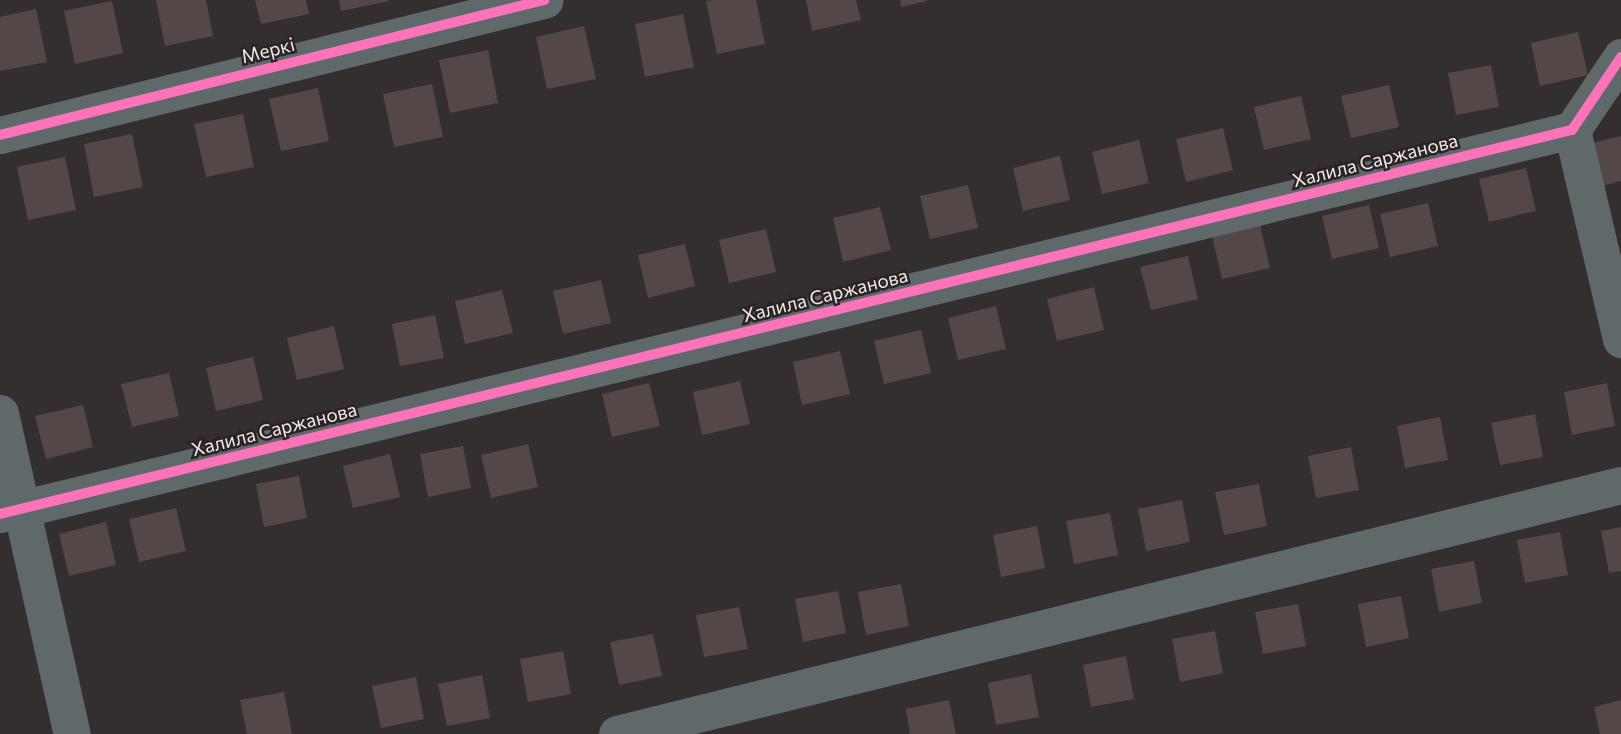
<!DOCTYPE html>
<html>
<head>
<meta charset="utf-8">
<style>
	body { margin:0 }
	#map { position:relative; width:1621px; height:734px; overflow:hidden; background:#342f2f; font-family:Commissioner,sans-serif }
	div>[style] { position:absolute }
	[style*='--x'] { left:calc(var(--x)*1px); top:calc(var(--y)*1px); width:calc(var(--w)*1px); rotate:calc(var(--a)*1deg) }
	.building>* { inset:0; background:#544748 }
	.minor>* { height:37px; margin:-18.5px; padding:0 18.5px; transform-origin:18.5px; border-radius:18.5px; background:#60696a }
	.cycleway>* { height:10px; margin:-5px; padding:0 5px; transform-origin:5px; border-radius:5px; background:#fb73b8 }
	span { translate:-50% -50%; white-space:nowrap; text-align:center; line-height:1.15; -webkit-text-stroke:5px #2c2324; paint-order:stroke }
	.street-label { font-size:19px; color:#efe8e9 }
</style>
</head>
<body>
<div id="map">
	<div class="building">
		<div style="clip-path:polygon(156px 0,206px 0,213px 36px,165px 46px)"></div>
		<div style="clip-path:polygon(255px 0,306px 0,309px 14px,261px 24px)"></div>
		<div style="clip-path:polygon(339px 0,388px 0,389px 1px,341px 11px)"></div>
		<div style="clip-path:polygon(713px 0,756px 0,765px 44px,717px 54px,706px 1px)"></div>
		<div style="clip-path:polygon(806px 0,856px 0,861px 20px,812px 31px)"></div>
		<div style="clip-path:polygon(900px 0,927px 0,927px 1px,901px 7px)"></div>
		<div style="clip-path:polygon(112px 1px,123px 53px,75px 64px,64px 11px)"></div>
		<div style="clip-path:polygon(36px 9px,47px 62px,0 71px,0 17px)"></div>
		<div style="clip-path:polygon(683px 14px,694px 67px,645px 77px,635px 24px)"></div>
		<div style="clip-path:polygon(584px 26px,596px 79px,547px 89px,536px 37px)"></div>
		<div style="clip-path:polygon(1578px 32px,1588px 75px,1540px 86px,1531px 43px)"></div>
		<div style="clip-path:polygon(488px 50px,498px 103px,450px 113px,439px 60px)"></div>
		<div style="clip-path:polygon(1491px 65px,1499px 107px,1456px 115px,1448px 73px)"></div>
		<div style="clip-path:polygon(432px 84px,443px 137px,394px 147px,383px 94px)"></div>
		<div style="clip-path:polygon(1389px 85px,1399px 127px,1351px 138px,1341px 96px)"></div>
		<div style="clip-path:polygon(318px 88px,329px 141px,281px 151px,269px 99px)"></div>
		<div style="clip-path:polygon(1301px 96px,1311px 139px,1264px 150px,1254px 107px)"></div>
		<div style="clip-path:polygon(243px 114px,254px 167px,206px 177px,194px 124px)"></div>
		<div style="clip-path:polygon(1223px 128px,1233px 170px,1186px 182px,1176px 139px)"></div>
		<div style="clip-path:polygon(132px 134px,143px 187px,94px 197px,84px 144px)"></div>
		<div style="clip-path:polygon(1621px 136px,1621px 181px,1602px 186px,1592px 143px)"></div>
		<div style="clip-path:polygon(1139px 140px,1149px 183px,1102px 194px,1092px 152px)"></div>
		<div style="clip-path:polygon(1060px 156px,1070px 200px,1023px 211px,1013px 168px)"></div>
		<div style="clip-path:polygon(65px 157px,76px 210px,28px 220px,17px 167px)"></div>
		<div style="clip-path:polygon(1526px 168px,1536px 211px,1489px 222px,1479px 179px)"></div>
		<div style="clip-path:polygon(968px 185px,978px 228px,930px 239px,920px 196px)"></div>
		<div style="clip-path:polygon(1428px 203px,1438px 246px,1390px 257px,1380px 214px)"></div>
		<div style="clip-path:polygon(1369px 205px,1379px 248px,1332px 259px,1322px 216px)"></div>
		<div style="clip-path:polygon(880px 207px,891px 250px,843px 262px,833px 218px)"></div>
		<div style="clip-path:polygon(1260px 225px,1270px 268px,1222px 279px,1212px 236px)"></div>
		<div style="clip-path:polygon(766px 229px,776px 272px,729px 283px,719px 240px)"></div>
		<div style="clip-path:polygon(685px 244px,695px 286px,648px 298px,638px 255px)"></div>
		<div style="clip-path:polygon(1188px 256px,1198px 299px,1151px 310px,1140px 267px)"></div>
		<div style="clip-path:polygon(601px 280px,611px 323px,563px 334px,553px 291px)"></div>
		<div style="clip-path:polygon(1094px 287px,1104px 330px,1057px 341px,1047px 299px)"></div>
		<div style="clip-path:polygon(502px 290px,513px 333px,465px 344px,455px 301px)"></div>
		<div style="clip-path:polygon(996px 306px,1006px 349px,958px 360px,948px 318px)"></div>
		<div style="clip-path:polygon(435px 315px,444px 358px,400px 366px,392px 324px)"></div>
		<div style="clip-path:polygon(334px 326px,344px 369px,297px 380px,287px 338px)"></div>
		<div style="clip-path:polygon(921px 330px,931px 373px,884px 384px,874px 341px)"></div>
		<div style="clip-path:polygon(840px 351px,850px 394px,802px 405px,793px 362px)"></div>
		<div style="clip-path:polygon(253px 357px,263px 400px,216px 411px,206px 368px)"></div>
		<div style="clip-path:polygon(169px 373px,179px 416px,132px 427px,121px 384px)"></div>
		<div style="clip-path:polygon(740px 381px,750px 424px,702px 435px,693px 392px)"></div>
		<div style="clip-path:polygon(649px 383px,660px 426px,612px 437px,602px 394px)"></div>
		<div style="clip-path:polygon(1607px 383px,1615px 426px,1572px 435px,1564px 392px)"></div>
		<div style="clip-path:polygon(83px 405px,93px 447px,46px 459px,35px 416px)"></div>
		<div style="clip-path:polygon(1535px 414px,1543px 457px,1500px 465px,1491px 423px)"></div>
		<div style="clip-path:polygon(1440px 417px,1448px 460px,1405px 468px,1397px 426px)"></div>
		<div style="clip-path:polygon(528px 444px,538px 487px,491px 498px,481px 455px)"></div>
		<div style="clip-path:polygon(463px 446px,471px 488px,428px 497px,420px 454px)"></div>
		<div style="clip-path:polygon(1351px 447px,1359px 490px,1316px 498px,1308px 456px)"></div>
		<div style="clip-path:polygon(390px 454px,400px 497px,353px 508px,343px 466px)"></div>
		<div style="clip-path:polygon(299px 476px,307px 518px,264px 527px,256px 484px)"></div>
		<div style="clip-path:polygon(1259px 484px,1267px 526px,1224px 535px,1215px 492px)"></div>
		<div style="clip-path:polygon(1182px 500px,1190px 542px,1146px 551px,1138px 509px)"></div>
		<div style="clip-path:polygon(176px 508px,186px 551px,139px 562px,129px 519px)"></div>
		<div style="clip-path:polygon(1110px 513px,1118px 555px,1074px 564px,1066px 521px)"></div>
		<div style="clip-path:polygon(106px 522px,116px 565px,69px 576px,59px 534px)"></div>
		<div style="clip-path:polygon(1037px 526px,1045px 568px,1001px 577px,993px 535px)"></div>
		<div style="clip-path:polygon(1621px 527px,1621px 571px,1609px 573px,1601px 531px)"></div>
		<div style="clip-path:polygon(1560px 532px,1568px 575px,1525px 583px,1517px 540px)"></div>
		<div style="clip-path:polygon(1474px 561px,1482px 603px,1439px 612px,1431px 569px)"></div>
		<div style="clip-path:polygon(901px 584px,909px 626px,866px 635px,858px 592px)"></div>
		<div style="clip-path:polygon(838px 591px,846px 633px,803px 642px,795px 599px)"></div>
		<div style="clip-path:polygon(1401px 596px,1409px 638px,1366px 647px,1358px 604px)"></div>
		<div style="clip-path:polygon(1298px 604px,1306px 646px,1263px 654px,1255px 612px)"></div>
		<div style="clip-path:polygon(739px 607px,748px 649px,704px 657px,696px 615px)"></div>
		<div style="clip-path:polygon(1215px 631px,1223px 673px,1180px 682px,1172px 639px)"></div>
		<div style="clip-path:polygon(653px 634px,662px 676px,619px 685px,610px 642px)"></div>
		<div style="clip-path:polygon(563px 651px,571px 694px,528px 702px,520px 659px)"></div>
		<div style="clip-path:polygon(1126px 656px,1134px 699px,1091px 707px,1083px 665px)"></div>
		<div style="clip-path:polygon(1031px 674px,1039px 717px,996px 725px,988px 683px)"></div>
		<div style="clip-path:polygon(482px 675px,490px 718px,447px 726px,438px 684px)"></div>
		<div style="clip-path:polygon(416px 677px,424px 719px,381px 728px,372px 686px)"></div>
		<div style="clip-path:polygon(284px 692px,292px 734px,247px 734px,240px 700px)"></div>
		<div style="clip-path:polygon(949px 700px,956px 734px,910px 734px,906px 709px)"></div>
		<div style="clip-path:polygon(1621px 700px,1621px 734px,1600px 734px,1594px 707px)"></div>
	</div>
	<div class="minor">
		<div style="--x:1572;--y:130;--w:215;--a:76.8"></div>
		<div style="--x:0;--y:135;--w:561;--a:-13.94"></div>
		<div style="--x:0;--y:413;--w:329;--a:77.4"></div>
		<div style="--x:0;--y:514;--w:1618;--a:-13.73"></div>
		<div style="--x:1572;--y:130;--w:88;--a:-56.1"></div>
		<div style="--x:617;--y:734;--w:1034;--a:-13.93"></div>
	</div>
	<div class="cycleway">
		<div style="--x:0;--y:135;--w:561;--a:-13.94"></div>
		<div style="--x:0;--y:514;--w:1618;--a:-13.73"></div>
		<div style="--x:1572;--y:130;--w:88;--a:-56.1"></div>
	</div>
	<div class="street-label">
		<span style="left:268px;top:50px;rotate:-14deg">Меркі</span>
		<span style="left:1375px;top:160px;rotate:-14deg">Халила Саржанова</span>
		<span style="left:825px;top:295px;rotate:-14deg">Халила Саржанова</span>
		<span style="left:274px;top:429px;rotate:-14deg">Халила Саржанова</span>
	</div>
</div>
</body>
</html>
